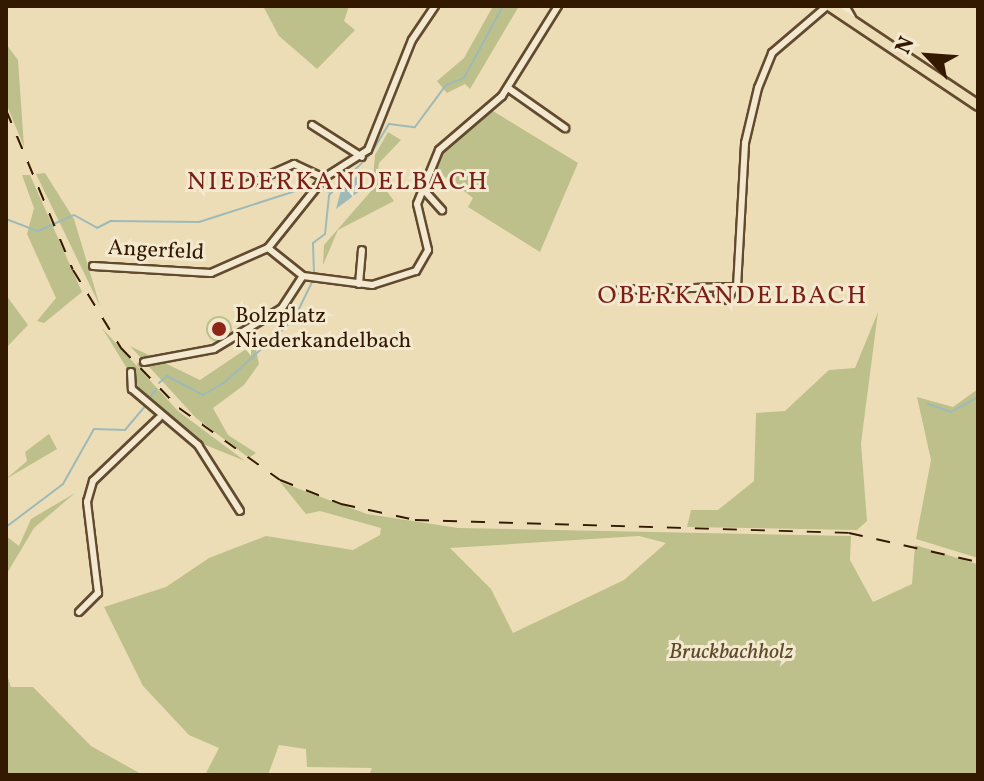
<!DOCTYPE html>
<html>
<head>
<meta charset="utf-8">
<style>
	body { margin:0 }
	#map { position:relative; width:984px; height:781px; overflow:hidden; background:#edddb6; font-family:Vollkorn,serif }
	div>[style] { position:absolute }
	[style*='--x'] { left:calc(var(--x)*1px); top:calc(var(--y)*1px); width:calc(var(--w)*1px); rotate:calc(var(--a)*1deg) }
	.green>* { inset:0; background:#bdc08b }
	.round { border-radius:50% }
	.water>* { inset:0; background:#9dbab8 }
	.stream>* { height:2px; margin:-1px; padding:0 1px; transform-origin:1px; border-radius:1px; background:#9dbab8 }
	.street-tunnel>* { height:6px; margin-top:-3px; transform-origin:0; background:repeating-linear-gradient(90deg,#c8b692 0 6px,transparent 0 9px) }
	.roads { filter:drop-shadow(2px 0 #624a2e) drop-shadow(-2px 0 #624a2e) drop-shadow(0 2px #624a2e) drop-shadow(0 -2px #624a2e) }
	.street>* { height:6px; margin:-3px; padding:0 3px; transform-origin:3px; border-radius:3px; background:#f3e9d0 }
	.secondary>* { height:8px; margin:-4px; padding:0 4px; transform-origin:4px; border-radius:4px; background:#f3e9d0 }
	.primary>* { height:9px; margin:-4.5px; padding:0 4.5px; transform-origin:4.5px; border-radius:4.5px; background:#edddb6 }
	.rail>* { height:2px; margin-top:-1px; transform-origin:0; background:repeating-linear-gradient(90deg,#341901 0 14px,transparent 0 28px) }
	.dots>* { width:22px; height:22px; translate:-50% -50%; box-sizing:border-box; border:4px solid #f3e9d0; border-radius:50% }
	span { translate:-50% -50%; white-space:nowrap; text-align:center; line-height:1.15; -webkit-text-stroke:6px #f3e9d0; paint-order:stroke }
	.street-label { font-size:22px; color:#341901 }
	.poi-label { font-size:22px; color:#341901 }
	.left { translate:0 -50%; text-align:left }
	.park-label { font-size:22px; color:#5d4b2a; font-style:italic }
	.quarter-label { font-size:26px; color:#7a1f14; letter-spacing:2px }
	.frame { position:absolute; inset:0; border:8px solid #341901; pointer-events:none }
	.north { position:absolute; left:888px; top:16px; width:80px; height:80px; -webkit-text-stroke:6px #f3e9d0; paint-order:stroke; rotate:295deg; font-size:22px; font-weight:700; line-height:32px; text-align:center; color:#341901 }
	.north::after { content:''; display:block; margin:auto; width:28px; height:36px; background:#341901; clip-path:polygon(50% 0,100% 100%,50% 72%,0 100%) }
</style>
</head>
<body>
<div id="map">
	<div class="green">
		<div style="clip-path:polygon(263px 6px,349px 6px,344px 21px,355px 30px,317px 69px,279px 36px)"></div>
		<div style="clip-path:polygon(493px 6px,519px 6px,470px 89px,465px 84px,447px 93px,437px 81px,464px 58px)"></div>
		<div style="clip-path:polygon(6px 44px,18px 60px,24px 147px,6px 103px)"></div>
		<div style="clip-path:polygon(493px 111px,578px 163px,540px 252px,468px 207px,473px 198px,433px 168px,447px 145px)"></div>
		<div style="clip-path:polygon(388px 132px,401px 140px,379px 163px,377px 178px,394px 201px,338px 230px,323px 265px,324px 245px,372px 190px,375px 155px)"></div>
		<div style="clip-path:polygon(45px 173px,74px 219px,100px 306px,36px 174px)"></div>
		<div style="clip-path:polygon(22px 175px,30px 175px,82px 292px,44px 323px,37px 321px,56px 298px,27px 234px,34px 208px)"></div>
		<div style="clip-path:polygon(6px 295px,28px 325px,6px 348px)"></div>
		<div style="clip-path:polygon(878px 312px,861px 443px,867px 521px,857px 530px,687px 527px,691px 510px,718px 510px,754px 481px,756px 413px,785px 411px,829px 370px,855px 368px)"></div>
		<div class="round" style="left:206px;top:316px;width:26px;height:26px"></div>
		<div style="clip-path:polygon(102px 328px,178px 411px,245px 461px,203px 444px,152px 409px)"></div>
		<div style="clip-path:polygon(130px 346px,200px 380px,249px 347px,256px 350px,259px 364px,244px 385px,213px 408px,228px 435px,256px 453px,249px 458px,196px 418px)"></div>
		<div style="clip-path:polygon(978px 389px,978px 558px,916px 539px,931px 460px,917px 397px,953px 407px)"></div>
		<div style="clip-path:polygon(49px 434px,57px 449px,6px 479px,27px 461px,25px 452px)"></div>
		<div style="clip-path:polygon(evenodd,280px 482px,367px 514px,458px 528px,851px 536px,850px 560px,873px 602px,912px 584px,915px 545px,977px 564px,978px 775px,369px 775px,372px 768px,307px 767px,306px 749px,279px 745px,268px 775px,205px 775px,219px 748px,189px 735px,143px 686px,104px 607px,166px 587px,209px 558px,266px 536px,353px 550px,380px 535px,381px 528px,320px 511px,306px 514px,280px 482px,639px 536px,666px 543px,624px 580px,513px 633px,491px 589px,450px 548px,639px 536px)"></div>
		<div style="clip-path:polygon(75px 493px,34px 528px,6px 575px,6px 536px,19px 546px,31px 519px)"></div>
		<div style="clip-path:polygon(6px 672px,11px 687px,33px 687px,91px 746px,143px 775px,6px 775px)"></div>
	</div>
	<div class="water">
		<div style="clip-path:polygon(364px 170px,365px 187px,336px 209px,341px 190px)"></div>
	</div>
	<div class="stream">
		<div style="--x:372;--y:152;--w:33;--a:-59"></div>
		<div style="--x:389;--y:124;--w:26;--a:7"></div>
		<div style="--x:415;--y:127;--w:52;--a:-53.6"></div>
		<div style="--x:446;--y:85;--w:19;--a:-21"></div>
		<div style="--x:464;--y:78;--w:82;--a:-61.6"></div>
		<div style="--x:6;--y:219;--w:34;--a:21"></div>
		<div style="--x:38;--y:231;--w:39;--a:-24"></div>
		<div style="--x:74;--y:215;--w:26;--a:29"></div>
		<div style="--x:97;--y:228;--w:16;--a:-27"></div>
		<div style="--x:111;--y:221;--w:88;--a:0.7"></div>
		<div style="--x:199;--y:222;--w:111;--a:-17.8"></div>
		<div style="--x:305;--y:188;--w:28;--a:8"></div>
		<div style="--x:314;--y:273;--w:30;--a:-92"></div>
		<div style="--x:313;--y:243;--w:15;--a:-37"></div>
		<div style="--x:325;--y:234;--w:39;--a:-84"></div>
		<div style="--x:329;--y:195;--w:56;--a:-44.3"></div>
		<div style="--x:159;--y:383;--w:11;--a:-41"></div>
		<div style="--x:167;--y:376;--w:41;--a:27.8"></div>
		<div style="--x:203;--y:395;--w:24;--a:-30"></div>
		<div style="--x:224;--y:383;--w:95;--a:-42.4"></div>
		<div style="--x:294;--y:319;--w:43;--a:-64"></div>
		<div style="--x:149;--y:399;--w:12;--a:-55"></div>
		<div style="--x:928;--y:404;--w:24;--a:19"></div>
		<div style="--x:951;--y:412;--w:31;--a:-29"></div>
		<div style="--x:6;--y:527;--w:71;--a:-37"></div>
		<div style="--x:63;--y:484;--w:63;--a:-60.6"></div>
		<div style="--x:94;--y:429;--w:31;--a:2"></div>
		<div style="--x:125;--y:430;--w:30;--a:-50"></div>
	</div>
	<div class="street-tunnel">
		<div style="--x:131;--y:372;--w:16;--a:-38"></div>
	</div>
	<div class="roads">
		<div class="street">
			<div style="--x:508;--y:88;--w:70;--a:35.1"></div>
			<div style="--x:312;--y:125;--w:59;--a:32.6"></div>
			<div style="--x:242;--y:187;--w:57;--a:-23.9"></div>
			<div style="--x:294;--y:164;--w:33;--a:25"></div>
			<div style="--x:422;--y:188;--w:30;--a:48"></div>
			<div style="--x:268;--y:248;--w:45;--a:38.7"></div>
			<div style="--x:303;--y:276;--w:70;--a:7.4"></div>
			<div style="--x:372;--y:285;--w:46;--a:-17.7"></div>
			<div style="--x:416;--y:271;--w:24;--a:-60"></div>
			<div style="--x:428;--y:250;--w:47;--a:-103.4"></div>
			<div style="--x:417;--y:204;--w:58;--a:-67.8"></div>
			<div style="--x:439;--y:150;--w:83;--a:-40.6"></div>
			<div style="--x:502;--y:96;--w:106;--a:-58.1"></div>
			<div style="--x:93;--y:266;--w:118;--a:3.4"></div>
			<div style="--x:211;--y:273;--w:62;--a:-23.7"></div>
			<div style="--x:268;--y:248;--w:90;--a:-51.3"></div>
			<div style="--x:324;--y:178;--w:52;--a:-32.5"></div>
			<div style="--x:368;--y:150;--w:118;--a:-68.2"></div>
			<div style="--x:412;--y:40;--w:41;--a:-55.9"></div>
			<div style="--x:359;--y:284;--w:34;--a:-85"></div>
			<div style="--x:620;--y:290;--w:117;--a:-1.5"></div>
			<div style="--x:737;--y:287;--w:144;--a:-86.8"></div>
			<div style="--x:745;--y:143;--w:57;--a:-76.7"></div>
			<div style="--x:758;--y:88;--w:38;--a:-68"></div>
			<div style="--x:772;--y:53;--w:72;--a:-40.5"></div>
			<div style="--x:717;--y:293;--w:12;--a:35"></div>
			<div style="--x:727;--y:300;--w:12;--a:-59"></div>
			<div style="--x:144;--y:362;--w:71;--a:-10.5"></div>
			<div style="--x:214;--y:349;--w:79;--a:-31.1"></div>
			<div style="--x:282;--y:308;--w:38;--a:-57"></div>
			<div style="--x:131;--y:372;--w:17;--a:87"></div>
			<div style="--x:132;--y:389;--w:87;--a:40.3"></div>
			<div style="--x:198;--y:445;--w:78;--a:57.5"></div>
			<div style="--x:79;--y:612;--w:27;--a:-45"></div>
			<div style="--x:98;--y:593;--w:92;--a:-96.9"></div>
			<div style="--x:87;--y:502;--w:22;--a:-74"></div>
			<div style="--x:93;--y:481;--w:91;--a:-43.7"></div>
		</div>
		<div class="secondary">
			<div style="--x:844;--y:6;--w:14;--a:60"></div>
		</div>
		<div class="primary">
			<div style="--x:830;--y:6;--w:178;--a:33.8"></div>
		</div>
	</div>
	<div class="rail">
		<div style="--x:6;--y:110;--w:173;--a:67.3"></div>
		<div style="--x:73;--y:270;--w:92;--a:58.4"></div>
		<div style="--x:121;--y:348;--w:83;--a:46"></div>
		<div style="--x:179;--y:408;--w:124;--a:35.5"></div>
		<div style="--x:280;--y:480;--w:66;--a:21.5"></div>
		<div style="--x:341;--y:504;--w:76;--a:12.2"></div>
		<div style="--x:415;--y:520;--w:434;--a:1.7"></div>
		<div style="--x:849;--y:533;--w:132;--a:12.7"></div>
	</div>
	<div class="dots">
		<div style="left:219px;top:329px;background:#8f2418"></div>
	</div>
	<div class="street-label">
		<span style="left:156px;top:251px;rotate:3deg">Angerfeld</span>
	</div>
	<div class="poi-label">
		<span class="left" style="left:235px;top:329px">Bolzplatz<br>Niederkandelbach</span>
	</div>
	<div class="park-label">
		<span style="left:731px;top:653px">Bruckbachholz</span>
	</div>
	<div class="quarter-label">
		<span style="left:338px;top:183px">NIEDERKANDELBACH</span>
		<span style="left:733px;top:297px">OBERKANDELBACH</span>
	</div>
	<div class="frame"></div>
	<div class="north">N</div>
</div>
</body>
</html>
